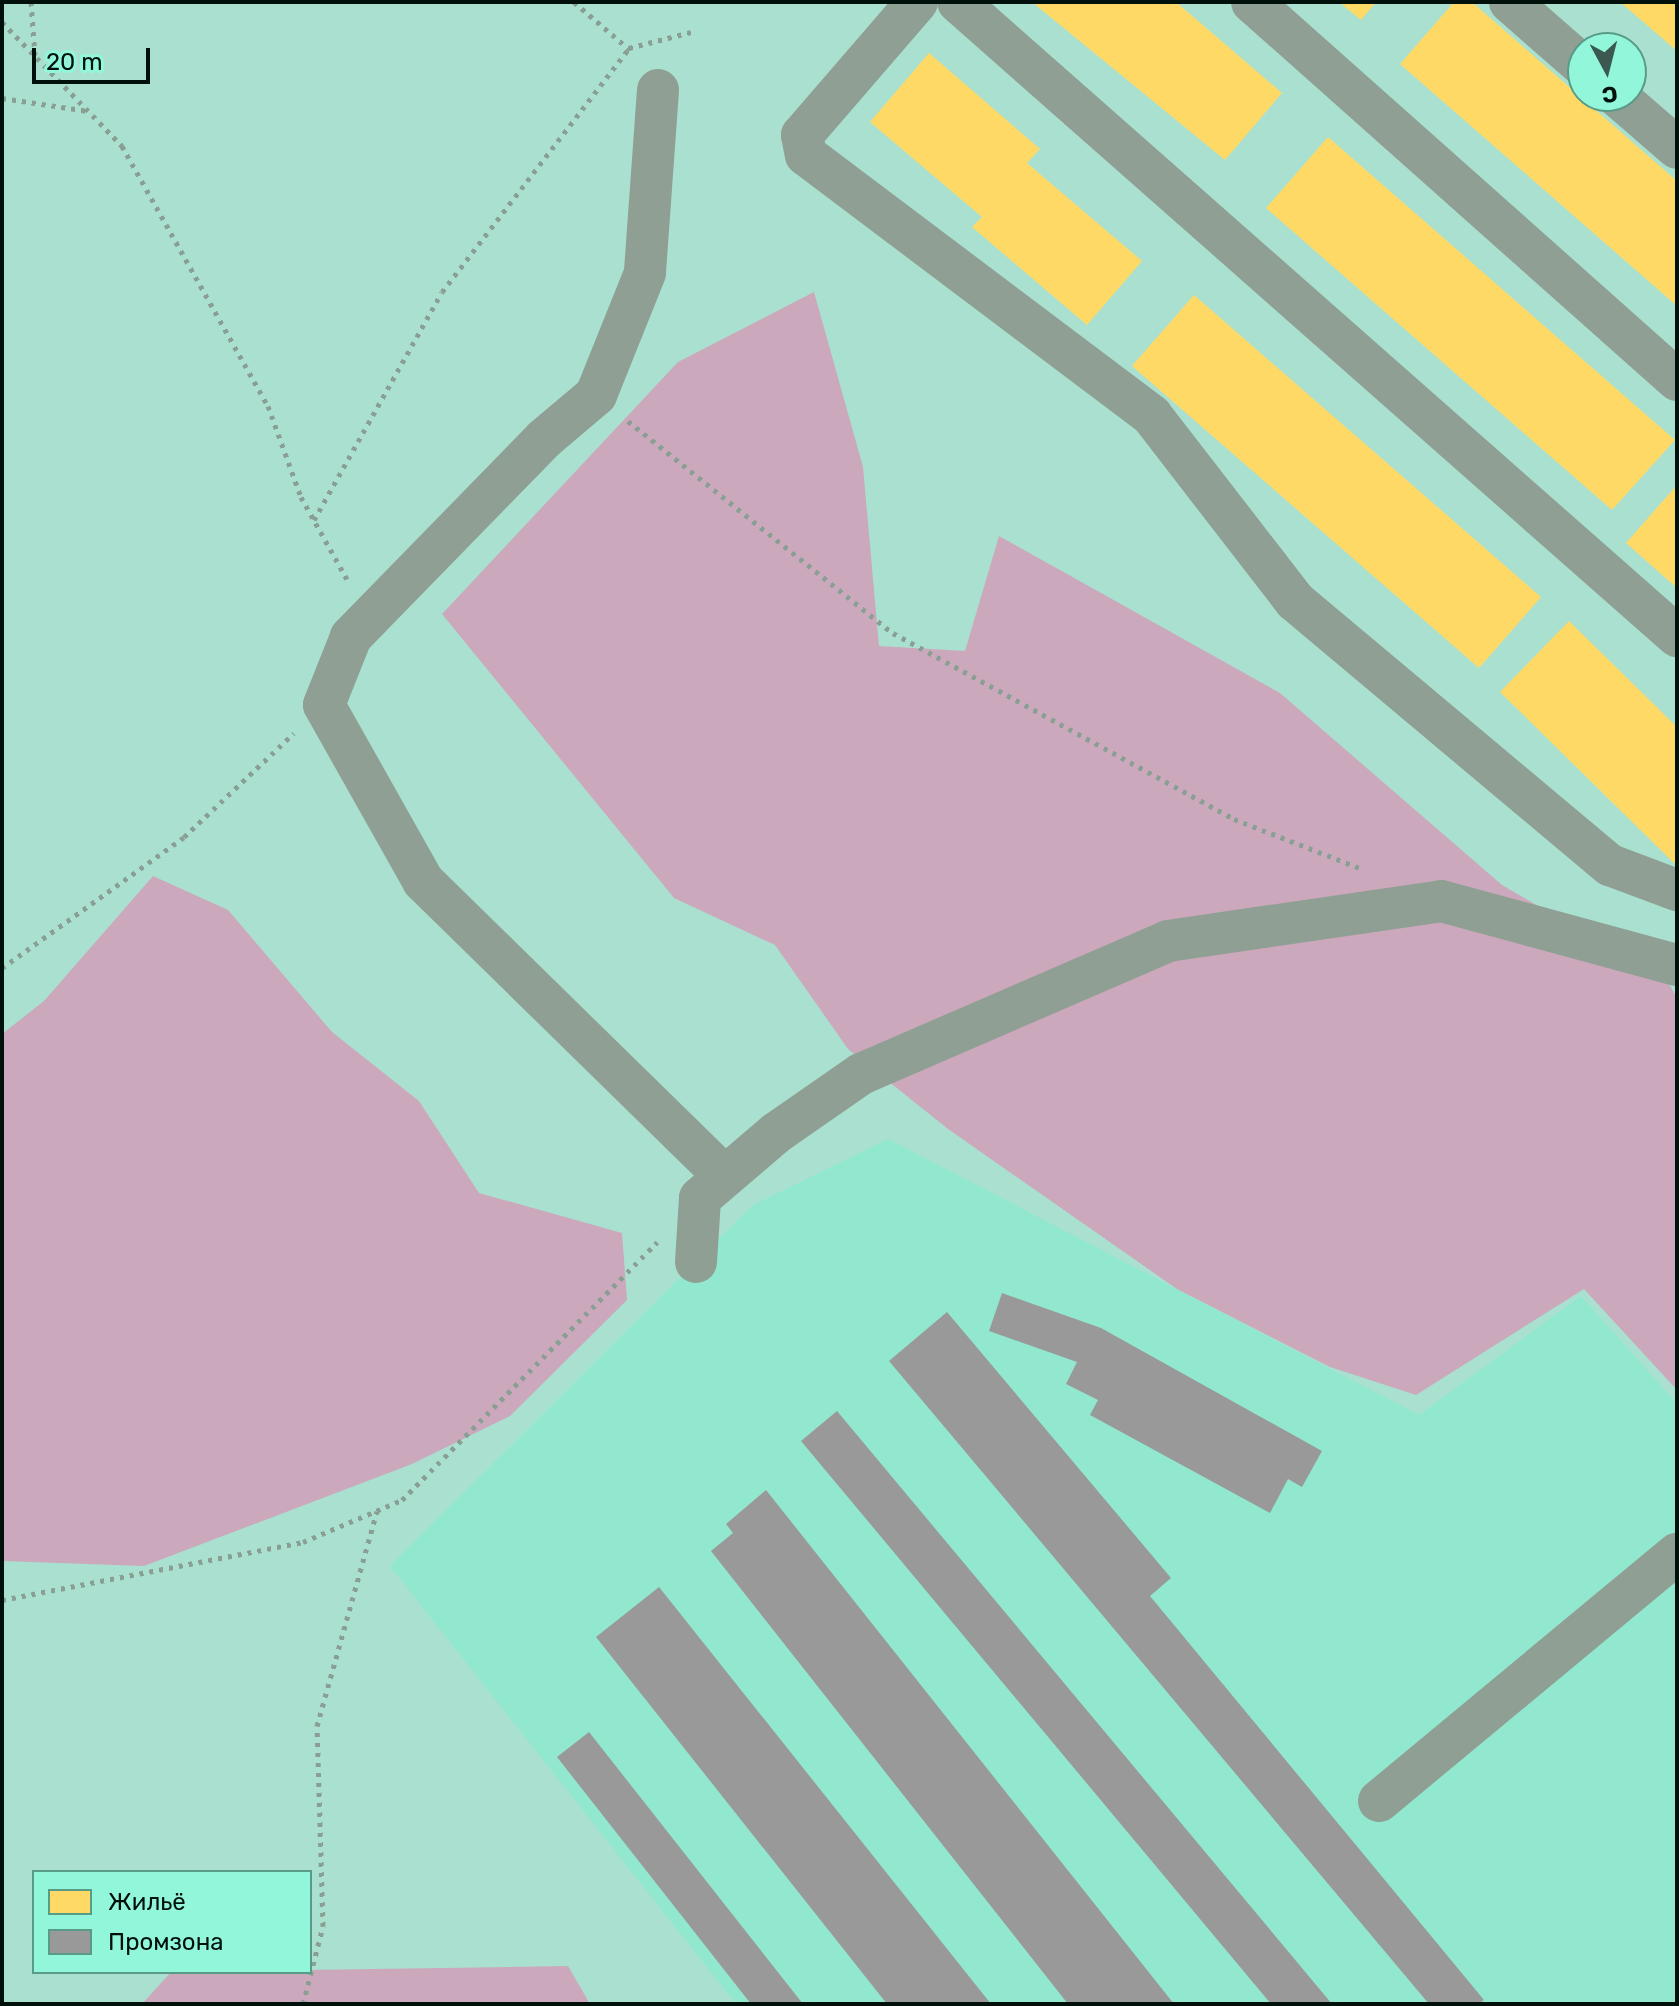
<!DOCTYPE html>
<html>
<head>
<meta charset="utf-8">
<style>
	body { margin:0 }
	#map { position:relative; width:1679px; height:2006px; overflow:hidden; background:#a9e0d0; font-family:Rubik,sans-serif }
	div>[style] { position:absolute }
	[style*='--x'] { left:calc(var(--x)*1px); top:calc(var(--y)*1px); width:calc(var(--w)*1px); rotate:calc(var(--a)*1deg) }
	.built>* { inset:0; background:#91e8cf }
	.forest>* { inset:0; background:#cca8bc }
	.homes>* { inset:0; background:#ffd966 }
	.industry>* { inset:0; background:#999 }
	.path>* { height:5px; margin-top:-2.5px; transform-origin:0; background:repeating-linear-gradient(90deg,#8a9f94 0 4px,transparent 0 10px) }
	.minor>* { height:42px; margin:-21px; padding:0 21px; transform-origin:21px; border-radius:21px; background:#8f9f93 }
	span { translate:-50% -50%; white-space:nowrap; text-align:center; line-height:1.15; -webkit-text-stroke:8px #92f7da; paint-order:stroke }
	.frame { position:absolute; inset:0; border:4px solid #00110b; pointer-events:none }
	.legend { position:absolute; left:32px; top:1870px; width:280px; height:104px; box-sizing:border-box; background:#92f7da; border:2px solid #589b87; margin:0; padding:10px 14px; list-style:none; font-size:24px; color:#00110b }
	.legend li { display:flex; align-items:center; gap:16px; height:40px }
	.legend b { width:40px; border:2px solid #589b87 }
	.north { position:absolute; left:1567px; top:32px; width:80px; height:80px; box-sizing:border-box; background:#92f7da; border:2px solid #589b87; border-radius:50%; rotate:173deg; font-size:22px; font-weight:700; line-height:32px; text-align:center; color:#00110b }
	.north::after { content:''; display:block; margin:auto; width:28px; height:36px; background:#3b5950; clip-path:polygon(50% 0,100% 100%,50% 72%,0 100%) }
	.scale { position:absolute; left:32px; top:48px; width:118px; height:36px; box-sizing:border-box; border:4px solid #00110b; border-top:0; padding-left:10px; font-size:24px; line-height:28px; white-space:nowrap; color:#00110b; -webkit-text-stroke:6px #92f7da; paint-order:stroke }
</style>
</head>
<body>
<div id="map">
	<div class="built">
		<div style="clip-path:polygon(888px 1139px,1419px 1415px,1581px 1296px,1677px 1404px,1677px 2004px,736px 2004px,390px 1566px,752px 1206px)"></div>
	</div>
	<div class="forest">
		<div style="clip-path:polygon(814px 292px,863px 467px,879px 646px,965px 651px,999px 536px,1280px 693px,1502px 885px,1668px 982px,1677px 998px,1677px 1390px,1584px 1289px,1416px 1395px,1330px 1367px,1177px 1289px,948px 1129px,848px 1049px,775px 945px,674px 898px,442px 614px,678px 362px)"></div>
		<div style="clip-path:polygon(153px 876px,228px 910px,332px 1032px,419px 1101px,479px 1193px,622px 1233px,627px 1300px,510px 1416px,412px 1464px,144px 1566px,2px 1561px,2px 1034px,44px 1001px)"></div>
		<div style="clip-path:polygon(568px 1966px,590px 2004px,142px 2004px,171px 1972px)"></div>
	</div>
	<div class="homes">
		<div style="clip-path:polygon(1032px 2px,1176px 2px,1282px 93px,1225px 160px)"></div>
		<div style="clip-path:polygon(1339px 2px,1376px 2px,1361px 20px)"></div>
		<div style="clip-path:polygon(1454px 2px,1472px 2px,1677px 181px,1677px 306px,1400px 64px)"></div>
		<div style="clip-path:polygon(1620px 2px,1677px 2px,1677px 51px)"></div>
		<div style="clip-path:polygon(929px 53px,1040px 149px,1027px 163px,1142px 261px,1087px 325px,972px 227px,982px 217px,870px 122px)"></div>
		<div style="clip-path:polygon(1328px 137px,1675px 440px,1612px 510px,1266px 208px)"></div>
		<div style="clip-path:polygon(1194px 295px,1541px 597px,1479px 668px,1132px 366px)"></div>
		<div style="clip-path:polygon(1677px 485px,1677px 588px,1626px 543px)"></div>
		<div style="clip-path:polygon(1569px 621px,1677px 727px,1677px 866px,1500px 692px)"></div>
	</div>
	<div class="industry">
		<div style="clip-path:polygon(1002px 1293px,1101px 1328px,1322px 1451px,1302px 1487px,1288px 1479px,1270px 1513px,1090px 1415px,1098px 1400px,1066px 1384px,1077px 1362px,989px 1331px)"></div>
		<div style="clip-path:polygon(947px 1312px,1171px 1578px,1150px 1596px,1484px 2000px,1479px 2004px,1429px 2004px,889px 1361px)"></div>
		<div style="clip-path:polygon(837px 1411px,1332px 2004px,1271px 2004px,801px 1441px)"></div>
		<div style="clip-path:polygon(766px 1490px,1174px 2004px,1068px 2004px,711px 1551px,733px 1533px,726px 1524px)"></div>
		<div style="clip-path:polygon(659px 1587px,991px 2004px,887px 2004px,596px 1637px)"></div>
		<div style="clip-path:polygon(589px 1732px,803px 2004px,751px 2004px,557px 1757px)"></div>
	</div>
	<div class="path">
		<div style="--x:31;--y:2;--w:53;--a:85.7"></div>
		<div style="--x:574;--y:2;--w:74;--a:40.6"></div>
		<div style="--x:2;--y:22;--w:173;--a:45.9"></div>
		<div style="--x:122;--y:146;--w:298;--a:60.7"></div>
		<div style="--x:268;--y:406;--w:97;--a:70.1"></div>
		<div style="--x:301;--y:497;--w:98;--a:60.8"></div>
		<div style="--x:2;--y:98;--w:87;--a:8.6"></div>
		<div style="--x:628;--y:421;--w:339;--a:38.7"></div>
		<div style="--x:893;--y:633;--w:388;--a:28.6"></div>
		<div style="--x:1234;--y:819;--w:137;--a:21.3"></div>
		<div style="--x:314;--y:520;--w:261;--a:-60.7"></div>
		<div style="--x:442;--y:292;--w:307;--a:-52.5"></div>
		<div style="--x:629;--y:48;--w:64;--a:-14.5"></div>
		<div style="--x:2;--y:968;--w:224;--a:-35.7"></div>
		<div style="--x:184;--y:837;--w:151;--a:-43.4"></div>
		<div style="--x:2;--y:1600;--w:307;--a:-10.9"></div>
		<div style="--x:303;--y:1542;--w:108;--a:-23"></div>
		<div style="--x:402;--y:1500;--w:363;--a:-45.3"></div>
		<div style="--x:303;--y:2004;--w:81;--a:-75.6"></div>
		<div style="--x:323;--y:1926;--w:200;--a:-91.7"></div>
		<div style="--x:317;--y:1726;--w:223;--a:-74.4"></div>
	</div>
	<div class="minor">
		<div style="--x:917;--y:2;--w:176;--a:130.8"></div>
		<div style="--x:802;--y:135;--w:20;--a:79"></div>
		<div style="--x:806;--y:155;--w:433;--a:37"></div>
		<div style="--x:1152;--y:416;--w:234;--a:52.3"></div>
		<div style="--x:1295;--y:601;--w:411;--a:40"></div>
		<div style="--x:1610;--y:865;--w:72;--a:20.5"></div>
		<div style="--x:958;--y:2;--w:959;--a:41.41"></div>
		<div style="--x:1252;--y:2;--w:569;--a:41.65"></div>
		<div style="--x:1510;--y:2;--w:97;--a:41.2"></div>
		<div style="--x:658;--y:90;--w:183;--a:94.1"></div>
		<div style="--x:645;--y:273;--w:131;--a:111.9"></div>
		<div style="--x:596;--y:395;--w:68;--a:139.8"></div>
		<div style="--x:544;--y:439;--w:277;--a:134.3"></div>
		<div style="--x:351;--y:637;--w:73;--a:111.7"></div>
		<div style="--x:324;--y:705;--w:202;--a:60.6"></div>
		<div style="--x:423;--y:881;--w:421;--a:44.4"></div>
		<div style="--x:1617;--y:96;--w:79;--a:40.9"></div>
		<div style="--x:696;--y:1262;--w:64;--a:-86.4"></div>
		<div style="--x:700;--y:1198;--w:100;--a:-40.5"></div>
		<div style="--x:776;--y:1133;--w:103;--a:-34.8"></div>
		<div style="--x:861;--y:1074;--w:335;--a:-23.4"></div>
		<div style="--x:1168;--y:941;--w:276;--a:-8.3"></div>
		<div style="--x:1441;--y:901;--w:245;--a:15.2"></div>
		<div style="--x:1379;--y:1801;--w:387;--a:-39.7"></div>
	</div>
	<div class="frame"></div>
	<ul class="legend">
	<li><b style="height:22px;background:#ffd966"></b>Жильё</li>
	<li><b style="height:22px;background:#999"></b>Промзона</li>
	</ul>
	<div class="north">С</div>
	<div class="scale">20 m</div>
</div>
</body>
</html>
